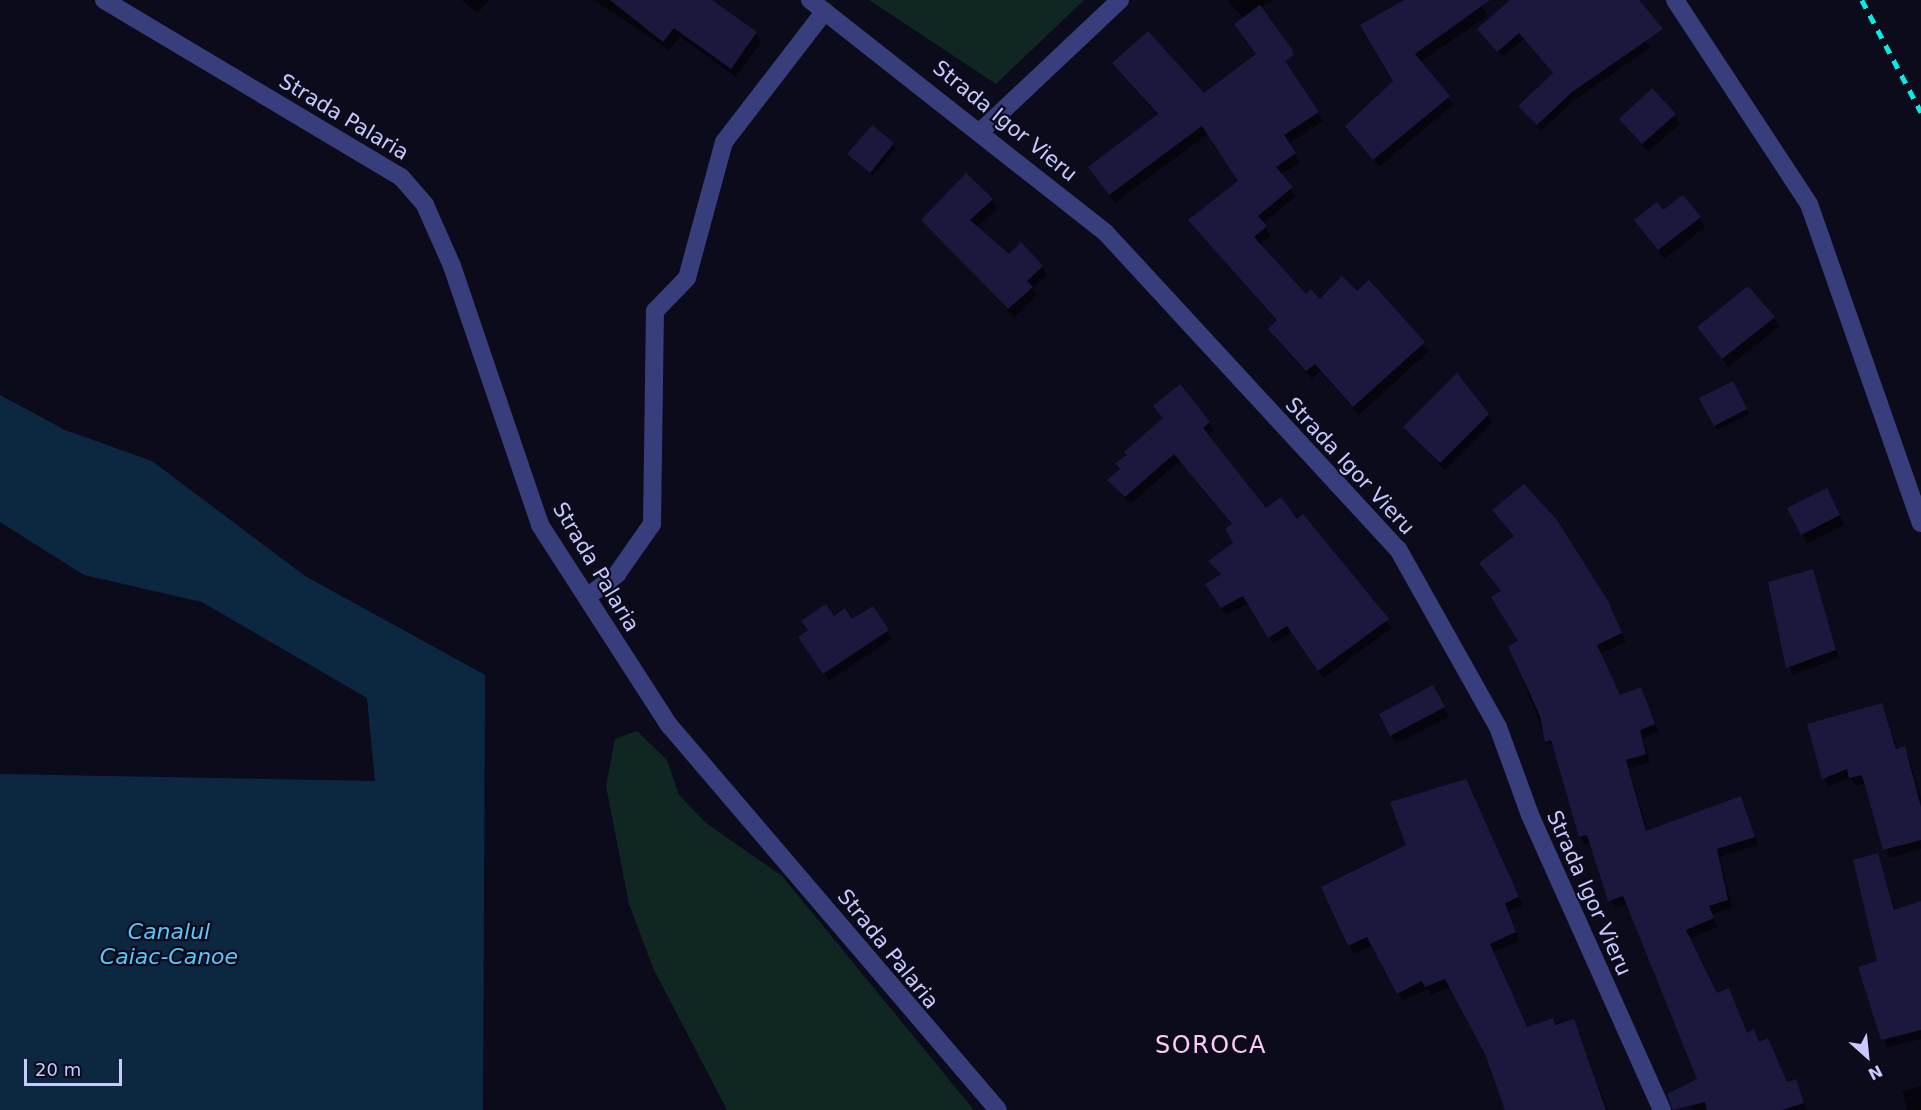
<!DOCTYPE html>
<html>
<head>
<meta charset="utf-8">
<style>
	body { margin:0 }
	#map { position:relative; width:1921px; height:1110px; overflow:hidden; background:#0c0b1c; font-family:"DejaVu Sans",sans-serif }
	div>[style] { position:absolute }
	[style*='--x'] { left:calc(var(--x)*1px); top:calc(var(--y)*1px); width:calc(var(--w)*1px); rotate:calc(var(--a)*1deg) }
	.green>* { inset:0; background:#0f2622 }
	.water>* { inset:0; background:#0c2840 }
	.shadow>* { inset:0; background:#0007 }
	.building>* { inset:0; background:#1a183d }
	.minor>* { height:18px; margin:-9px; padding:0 9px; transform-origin:9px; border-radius:9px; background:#373e7b }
	.rail>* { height:4.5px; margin-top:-2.25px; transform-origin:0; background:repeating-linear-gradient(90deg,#03efe5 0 9px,transparent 0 17px) }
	span { translate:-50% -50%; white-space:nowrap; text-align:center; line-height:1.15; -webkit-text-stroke:4.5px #0c0b1c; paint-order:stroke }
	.street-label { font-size:21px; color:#c8c9fe }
	.water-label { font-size:22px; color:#57c8fd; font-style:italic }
	.quarter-label { font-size:24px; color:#fecaf3; letter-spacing:1.5px }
	.north { position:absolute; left:1837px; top:1026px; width:60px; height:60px; -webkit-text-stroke:4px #0c0b1c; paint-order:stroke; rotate:153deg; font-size:16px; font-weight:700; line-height:24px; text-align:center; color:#c8c9fe }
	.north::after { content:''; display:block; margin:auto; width:21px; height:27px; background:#c8c9fe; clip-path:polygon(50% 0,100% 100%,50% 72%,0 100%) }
	.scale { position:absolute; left:24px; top:1059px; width:98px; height:27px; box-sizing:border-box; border:3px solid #c8c9fe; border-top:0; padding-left:8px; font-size:18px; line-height:21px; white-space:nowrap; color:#c8c9fe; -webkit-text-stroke:4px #0c0b1c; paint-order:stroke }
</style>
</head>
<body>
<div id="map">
	<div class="green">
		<div style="clip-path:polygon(869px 0,1084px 0,996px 84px)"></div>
		<div style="clip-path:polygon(637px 731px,667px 760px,679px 795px,706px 823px,782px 876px,974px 1110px,727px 1110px,653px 968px,629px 904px,606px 786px,615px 739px)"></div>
	</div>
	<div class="water">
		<div style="clip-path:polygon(0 395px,65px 430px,152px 461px,305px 576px,485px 675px,483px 1110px,0 1110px,0 774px,375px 781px,367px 698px,202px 602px,84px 575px,0 522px)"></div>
	</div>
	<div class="shadow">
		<div style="clip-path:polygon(461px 0,489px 0,478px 13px)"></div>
		<div style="clip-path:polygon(593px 0,704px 0,756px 33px,761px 43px,736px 77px,680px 37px,669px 50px)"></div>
		<div style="clip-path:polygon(1227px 0,1273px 0,1244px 19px)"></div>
		<div style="clip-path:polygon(1414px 0,1477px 0,1488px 16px,1420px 62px,1453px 105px,1379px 167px,1347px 126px,1395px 82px)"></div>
		<div style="clip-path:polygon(1522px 0,1614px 0,1651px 47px,1576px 99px,1541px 131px,1520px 106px,1554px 74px,1524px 39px,1502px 57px,1483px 36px)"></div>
		<div style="clip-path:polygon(1114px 64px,1204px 95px,1288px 69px,1323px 121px,1289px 144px,1300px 163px,1281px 175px,1296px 196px,1263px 224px,1271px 236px,1260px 245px,1306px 296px,1320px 302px,1357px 293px,1429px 351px,1359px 415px,1320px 371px,1312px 379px,1275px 338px,1270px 329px,1278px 322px,1190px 221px,1239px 181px,1208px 134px,1115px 203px,1095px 176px,1090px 167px,1158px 116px)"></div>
		<div style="clip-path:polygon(1674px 114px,1680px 124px,1648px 152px,1621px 119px)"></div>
		<div style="clip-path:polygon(873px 127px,896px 148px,873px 176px,849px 154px)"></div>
		<div style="clip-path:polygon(992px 200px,997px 209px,976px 228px,1009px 256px,1042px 267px,1047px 275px,1032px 289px,1037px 296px,1014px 317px,923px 220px)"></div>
		<div style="clip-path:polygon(1663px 212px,1700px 218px,1705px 227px,1664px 259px,1636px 220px)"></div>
		<div style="clip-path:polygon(1774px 318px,1779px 327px,1728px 367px,1699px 328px)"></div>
		<div style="clip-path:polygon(1732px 382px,1749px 414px,1717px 430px,1701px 399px)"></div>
		<div style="clip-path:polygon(1155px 407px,1209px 422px,1214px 430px,1207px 435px,1266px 510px,1297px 521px,1303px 516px,1392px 628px,1324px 678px,1292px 632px,1273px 644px,1248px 603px,1226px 615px,1207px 585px,1221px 576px,1210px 561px,1235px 544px,1233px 526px,1180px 461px,1130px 504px,1109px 480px,1164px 419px)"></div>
		<div style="clip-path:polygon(1488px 415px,1492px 423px,1445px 470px,1405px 427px)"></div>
		<div style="clip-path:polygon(1832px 499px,1844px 525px,1807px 544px,1789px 509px)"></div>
		<div style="clip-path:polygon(1499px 518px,1612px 611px,1626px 642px,1600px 654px,1620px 696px,1640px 688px,1659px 732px,1643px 738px,1650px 762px,1629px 768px,1648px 832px,1741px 798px,1745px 806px,1758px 845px,1720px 857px,1732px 908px,1712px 914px,1717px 927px,1689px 939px,1717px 995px,1747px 1034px,1754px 1031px,1760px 1043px,1768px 1039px,1787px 1083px,1795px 1081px,1807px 1110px,1692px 1110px,1684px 1087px,1699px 1079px,1628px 904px,1614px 908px,1591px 843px,1585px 845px,1580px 837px,1555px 748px,1546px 741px,1510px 646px,1520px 642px,1502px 593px,1480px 563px,1514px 537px)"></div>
		<div style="clip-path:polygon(1813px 571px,1839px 658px,1792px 675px,1769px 583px)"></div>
		<div style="clip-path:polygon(872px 608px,892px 639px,829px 681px,805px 646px,833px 618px,852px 621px)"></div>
		<div style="clip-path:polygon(1433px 687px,1449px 717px,1396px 744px,1391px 735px)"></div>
		<div style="clip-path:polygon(1882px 704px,1898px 750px,1904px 748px,1909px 757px,1921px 798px,1921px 849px,1889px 858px,1866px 783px,1856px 786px,1850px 777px,1828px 787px,1809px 725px)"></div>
		<div style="clip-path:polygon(1470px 790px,1523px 906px,1509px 911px,1519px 941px,1493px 952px,1527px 1029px,1574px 1020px,1608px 1110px,1507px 1110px,1486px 1054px,1451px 987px,1431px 995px,1428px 989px,1403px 1001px,1373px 945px,1354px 954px,1349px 945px,1408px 846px)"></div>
		<div style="clip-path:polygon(1877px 855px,1896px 911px,1921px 903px,1921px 1039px,1887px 1048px,1860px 968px,1878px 962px)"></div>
		<div style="clip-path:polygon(1921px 1086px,1921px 1110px,1907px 1110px,1902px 1091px)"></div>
	</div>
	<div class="building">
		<div style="clip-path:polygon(610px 0,712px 0,757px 32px,731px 69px,674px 28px,663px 42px)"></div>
		<div style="clip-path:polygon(1404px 0,1490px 0,1415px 54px,1450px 96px,1373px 160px,1345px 126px,1393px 81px,1360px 25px)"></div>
		<div style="clip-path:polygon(1510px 0,1639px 0,1663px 29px,1572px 92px,1537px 125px,1518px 106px,1553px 73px,1519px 33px,1497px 52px,1477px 29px)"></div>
		<div style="clip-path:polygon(1260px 5px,1292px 49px,1294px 55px,1285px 61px,1319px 112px,1284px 135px,1296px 153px,1276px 167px,1293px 187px,1258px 216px,1267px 226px,1254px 237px,1306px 294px,1311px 289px,1320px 299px,1342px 276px,1357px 291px,1369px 280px,1425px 342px,1353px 407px,1315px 364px,1306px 371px,1268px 329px,1277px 320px,1188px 220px,1238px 181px,1202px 126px,1109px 195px,1088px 167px,1158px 114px,1112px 63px,1148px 31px,1204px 93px,1256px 54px,1234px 24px)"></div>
		<div style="clip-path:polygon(1652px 88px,1676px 114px,1642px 144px,1619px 119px)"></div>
		<div style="clip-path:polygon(872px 125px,894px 143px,870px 173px,847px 154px)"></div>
		<div style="clip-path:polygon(966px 173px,993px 199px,970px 220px,1009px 254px,1021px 242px,1043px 266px,1027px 281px,1033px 287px,1008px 309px,921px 220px)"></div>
		<div style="clip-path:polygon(1683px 195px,1701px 217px,1658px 250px,1634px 220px,1657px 202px,1663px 210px)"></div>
		<div style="clip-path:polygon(1748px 286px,1775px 317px,1722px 359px,1697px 327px)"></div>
		<div style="clip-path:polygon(1457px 373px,1489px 414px,1440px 463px,1403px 427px)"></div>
		<div style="clip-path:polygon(1733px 381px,1747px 409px,1714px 426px,1699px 398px)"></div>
		<div style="clip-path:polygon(1180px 384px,1210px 422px,1203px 428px,1266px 508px,1281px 497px,1297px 519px,1303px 514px,1389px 619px,1318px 671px,1287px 626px,1268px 638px,1243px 596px,1221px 608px,1205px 584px,1221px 574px,1208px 561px,1233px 543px,1225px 529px,1232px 524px,1174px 454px,1125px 497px,1107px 480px,1120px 469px,1115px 463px,1127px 455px,1124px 452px,1163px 418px,1153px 406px)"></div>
		<div style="clip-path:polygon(1524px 484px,1557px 520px,1608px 601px,1622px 633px,1597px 645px,1620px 695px,1641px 687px,1655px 724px,1640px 730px,1646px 754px,1626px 760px,1646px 831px,1741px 796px,1755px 837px,1717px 849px,1728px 900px,1709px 906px,1714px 918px,1686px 930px,1717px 993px,1729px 988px,1747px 1033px,1754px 1029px,1759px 1042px,1768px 1038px,1787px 1082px,1796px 1079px,1804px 1103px,1782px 1110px,1707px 1110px,1705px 1102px,1673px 1110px,1667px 1094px,1697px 1079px,1623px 896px,1608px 901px,1587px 835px,1579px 837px,1551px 740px,1545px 742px,1540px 716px,1508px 646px,1518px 641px,1491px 597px,1501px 591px,1479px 563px,1514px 536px,1492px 510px)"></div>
		<div style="clip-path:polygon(1827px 488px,1840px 515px,1801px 535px,1787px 508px)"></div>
		<div style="clip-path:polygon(1813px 569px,1836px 650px,1786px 668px,1768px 582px)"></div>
		<div style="clip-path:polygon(826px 604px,834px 616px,845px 608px,852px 619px,873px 606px,889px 630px,823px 674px,798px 637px,808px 630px,801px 621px)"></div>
		<div style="clip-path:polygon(1433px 685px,1445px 707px,1390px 736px,1379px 714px)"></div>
		<div style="clip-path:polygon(1882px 703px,1896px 749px,1905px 746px,1921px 807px,1921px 840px,1883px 850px,1862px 775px,1849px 778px,1847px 769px,1822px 779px,1807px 724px)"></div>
		<div style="clip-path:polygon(1466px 779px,1519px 897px,1505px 903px,1516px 932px,1490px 944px,1527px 1027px,1553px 1018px,1555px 1025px,1574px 1019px,1606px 1110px,1505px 1110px,1485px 1054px,1445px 979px,1425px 987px,1422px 981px,1397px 994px,1367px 937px,1348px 946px,1321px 887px,1406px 845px,1390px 802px)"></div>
		<div style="clip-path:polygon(1878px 853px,1894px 910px,1921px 901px,1921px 1030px,1881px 1040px,1858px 967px,1877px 961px,1853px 860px)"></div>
	</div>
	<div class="minor">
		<div style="--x:104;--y:0;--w:346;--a:30.8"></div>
		<div style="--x:401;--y:177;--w:37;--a:49"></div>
		<div style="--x:425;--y:205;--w:67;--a:66.1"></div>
		<div style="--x:452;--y:266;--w:274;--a:71.2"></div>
		<div style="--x:540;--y:525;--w:238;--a:57.2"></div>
		<div style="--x:669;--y:725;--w:506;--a:49.48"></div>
		<div style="--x:810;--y:0;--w:375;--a:38.2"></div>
		<div style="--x:1105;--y:232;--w:432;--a:47.3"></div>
		<div style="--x:1398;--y:549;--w:204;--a:60.7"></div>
		<div style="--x:1498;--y:727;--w:94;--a:70"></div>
		<div style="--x:1530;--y:815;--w:323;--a:65.9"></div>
		<div style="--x:1675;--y:0;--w:244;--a:56.7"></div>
		<div style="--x:1809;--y:204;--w:338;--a:70.7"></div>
		<div style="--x:981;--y:131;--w:191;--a:-43.3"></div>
		<div style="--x:587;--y:597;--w:38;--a:-37"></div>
		<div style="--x:617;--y:574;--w:61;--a:-55"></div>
		<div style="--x:652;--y:524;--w:213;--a:-89.2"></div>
		<div style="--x:655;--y:311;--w:46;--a:-45.9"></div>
		<div style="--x:687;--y:278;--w:141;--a:-74.8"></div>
		<div style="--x:724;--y:142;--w:165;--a:-52.4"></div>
	</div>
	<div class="rail">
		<div style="--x:1862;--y:0;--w:127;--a:62.2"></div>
	</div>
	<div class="street-label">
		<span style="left:344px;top:117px;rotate:31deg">Strada Palaria</span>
		<span style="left:1005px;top:121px;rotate:39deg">Strada Igor Vieru</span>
		<span style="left:1350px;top:466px;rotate:47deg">Strada Igor Vieru</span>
		<span style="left:596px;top:567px;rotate:59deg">Strada Palaria</span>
		<span style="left:1589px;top:893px;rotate:66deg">Strada Igor Vieru</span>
		<span style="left:888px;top:949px;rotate:51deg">Strada Palaria</span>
	</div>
	<div class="water-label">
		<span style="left:169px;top:944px">Canalul<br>Caiac-Canoe</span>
	</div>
	<div class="quarter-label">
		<span style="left:1211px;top:1046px">SOROCA</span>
	</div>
	<div class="north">N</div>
	<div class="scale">20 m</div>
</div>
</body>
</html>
